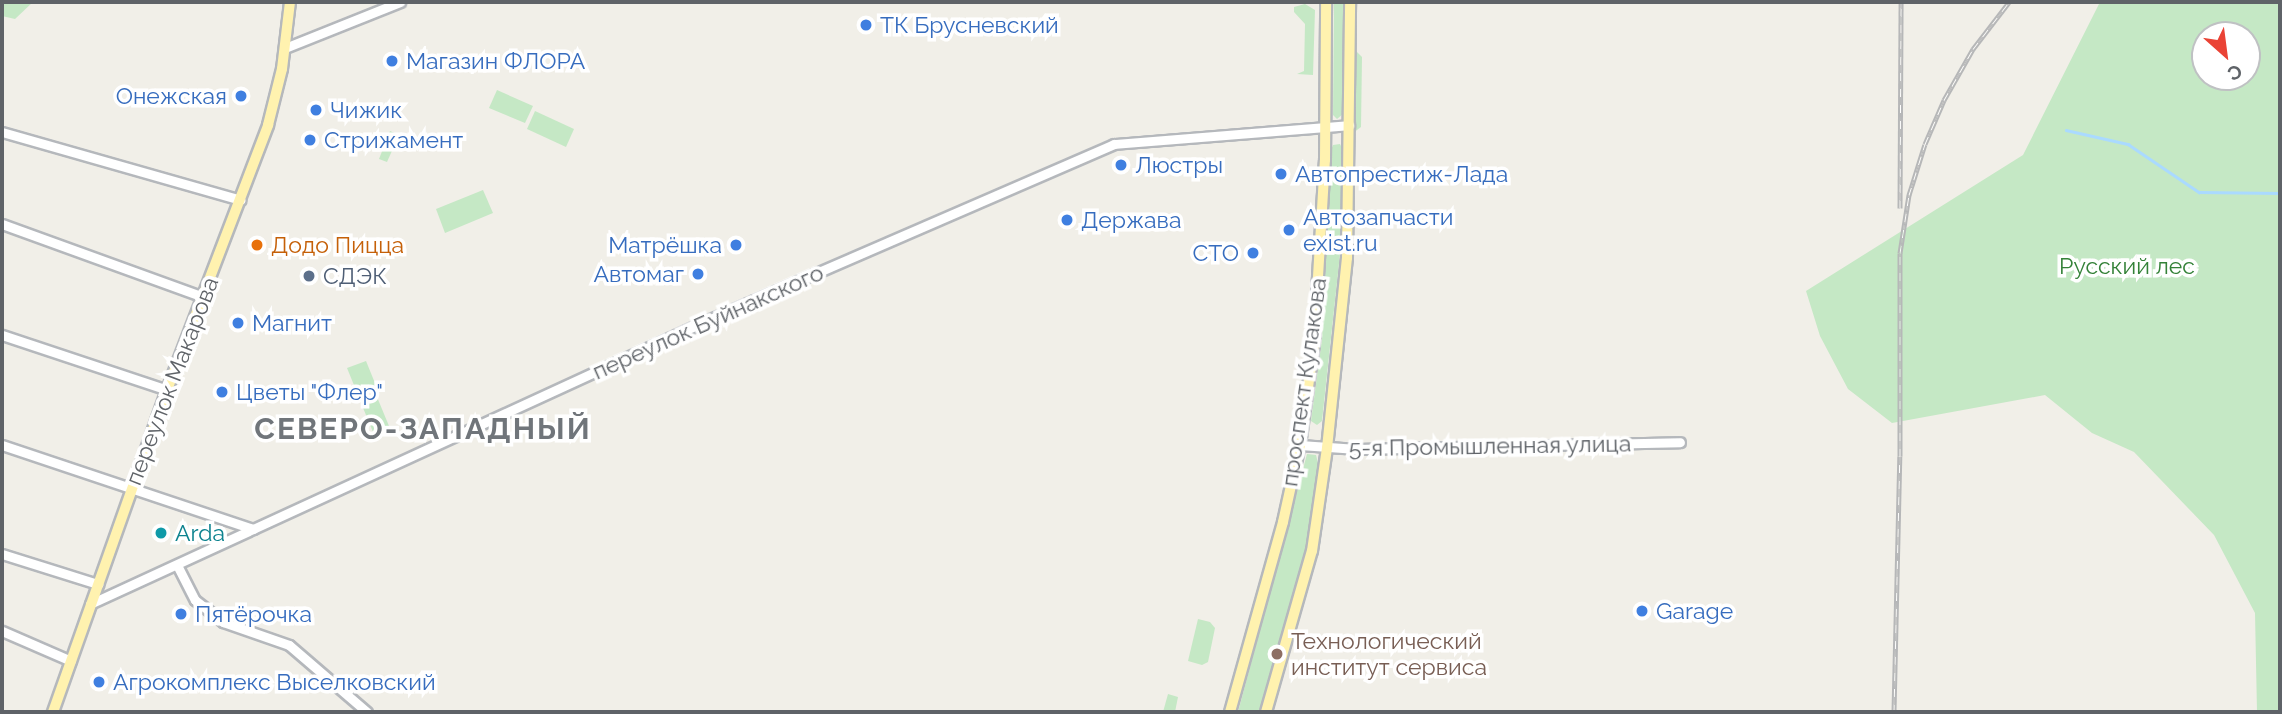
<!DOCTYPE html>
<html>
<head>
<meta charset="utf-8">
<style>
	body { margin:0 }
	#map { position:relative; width:2282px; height:714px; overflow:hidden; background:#f1efe8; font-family:Raleway,sans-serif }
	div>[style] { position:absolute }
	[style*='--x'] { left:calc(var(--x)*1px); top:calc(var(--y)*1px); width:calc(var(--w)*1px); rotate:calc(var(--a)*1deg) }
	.green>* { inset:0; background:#c5e8c5 }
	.stream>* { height:2.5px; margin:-1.25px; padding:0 1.25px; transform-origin:1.25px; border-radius:1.25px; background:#aadaff }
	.roads { filter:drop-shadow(2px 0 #b5b8bc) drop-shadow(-2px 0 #b5b8bc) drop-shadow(0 2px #b5b8bc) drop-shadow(0 -2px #b5b8bc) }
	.minor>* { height:9px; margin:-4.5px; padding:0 4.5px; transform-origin:4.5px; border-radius:4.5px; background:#fff }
	.major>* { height:10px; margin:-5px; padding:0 5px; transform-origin:5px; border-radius:5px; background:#fff2af }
	.rail>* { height:5px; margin-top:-2.5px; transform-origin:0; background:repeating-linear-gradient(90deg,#fff 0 8px,#b6b7b8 0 16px); box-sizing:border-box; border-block:2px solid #b6b7b8 }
	.dots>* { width:19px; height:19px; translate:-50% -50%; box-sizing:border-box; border:4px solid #fff; border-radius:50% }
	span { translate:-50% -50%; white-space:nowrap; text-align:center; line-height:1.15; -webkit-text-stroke:7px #fff; paint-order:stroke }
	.shop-label { font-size:23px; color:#366cbe }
	.left { translate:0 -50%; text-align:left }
	.right { translate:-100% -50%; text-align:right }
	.food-label { font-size:23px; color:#c56008 }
	.park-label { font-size:23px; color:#348238 }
	.service-label { font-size:23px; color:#4e5e75 }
	.street-label { font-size:23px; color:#5f6368 }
	.culture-label { font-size:23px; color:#0d838f }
	.education-label { font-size:23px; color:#785e54 }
	.district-label { font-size:30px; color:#70757a; font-weight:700; letter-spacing:2px }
	.frame { position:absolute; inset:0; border:4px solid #5f6368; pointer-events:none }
	.north { position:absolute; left:2191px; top:21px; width:70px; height:70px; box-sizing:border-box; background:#fff; border:2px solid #bfc1c3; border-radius:50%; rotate:152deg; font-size:19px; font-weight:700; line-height:28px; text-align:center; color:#5f6368 }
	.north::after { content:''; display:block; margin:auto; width:24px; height:32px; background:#ea4335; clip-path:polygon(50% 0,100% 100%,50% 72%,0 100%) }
</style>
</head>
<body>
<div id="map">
	<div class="green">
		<div style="clip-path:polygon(2px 2px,33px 2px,15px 19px,2px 16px)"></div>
		<div style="clip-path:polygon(1334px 2px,1344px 2px,1343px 114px,1337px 119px,1333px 115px)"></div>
		<div style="clip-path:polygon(evenodd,2100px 2px,2280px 2px,2280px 712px,2257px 712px,2255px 613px,2214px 535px,2134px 452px,2092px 433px,2045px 395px,1892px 423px,1848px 389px,1820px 336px,1806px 291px,2023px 155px,2100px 2px,2205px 35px,2247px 35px,2247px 77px,2205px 77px,2205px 35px)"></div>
		<div style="clip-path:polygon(1305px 4px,1315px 10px,1313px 75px,1297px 74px,1304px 71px,1305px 24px,1294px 12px,1294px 7px)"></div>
		<div style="clip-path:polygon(1353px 48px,1362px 57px,1361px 127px,1353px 133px)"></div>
		<div style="clip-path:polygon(497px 90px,533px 106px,525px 123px,489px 108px)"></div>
		<div style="clip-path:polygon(535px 111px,574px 129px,566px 147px,527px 129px)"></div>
		<div style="clip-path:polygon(390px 131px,399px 135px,387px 162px,379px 159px)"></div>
		<div style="clip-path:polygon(1340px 144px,1343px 150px,1342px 236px,1322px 421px,1317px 425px,1311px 421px,1322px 339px,1331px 150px,1333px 145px)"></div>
		<div style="clip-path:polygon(483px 190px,493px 213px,445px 233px,436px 209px)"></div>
		<div style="clip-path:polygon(366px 361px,377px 388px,358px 395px,347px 368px)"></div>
		<div style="clip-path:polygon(377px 397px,389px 426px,373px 432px,361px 403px)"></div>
		<div style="clip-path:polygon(1307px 454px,1316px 455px,1318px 463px,1309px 534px,1299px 579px,1259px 712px,1238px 712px)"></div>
		<div style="clip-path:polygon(1198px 619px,1210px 622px,1215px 628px,1208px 662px,1202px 665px,1188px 661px)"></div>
		<div style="clip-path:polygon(1168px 694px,1178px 697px,1175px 712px,1163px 712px)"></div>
	</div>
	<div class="stream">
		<div style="--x:2066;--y:130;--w:64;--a:12.7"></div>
		<div style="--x:2128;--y:144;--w:86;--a:34.1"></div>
		<div style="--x:2199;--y:192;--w:81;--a:0.7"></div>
	</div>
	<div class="roads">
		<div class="minor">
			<div style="--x:285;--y:48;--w:124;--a:-21.8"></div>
			<div style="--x:2;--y:132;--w:248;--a:15.9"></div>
			<div style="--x:2;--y:224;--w:215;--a:19.9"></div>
			<div style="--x:2;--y:335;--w:174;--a:18.4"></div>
			<div style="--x:2;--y:445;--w:265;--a:18.5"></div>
			<div style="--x:1300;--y:445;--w:57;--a:4"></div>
			<div style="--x:1357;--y:449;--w:323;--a:-1.2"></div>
			<div style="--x:2;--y:554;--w:101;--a:17.4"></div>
			<div style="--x:177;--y:565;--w:39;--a:63"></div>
			<div style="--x:195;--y:600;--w:36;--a:38"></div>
			<div style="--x:223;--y:622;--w:70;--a:19.2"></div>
			<div style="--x:289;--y:645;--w:103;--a:40.7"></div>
			<div style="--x:90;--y:604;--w:682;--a:-24.69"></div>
			<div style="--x:710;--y:319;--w:440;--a:-23.4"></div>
			<div style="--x:1114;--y:144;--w:236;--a:-4.6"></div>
			<div style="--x:2;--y:631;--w:75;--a:23.5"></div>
		</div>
		<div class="major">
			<div style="--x:53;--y:712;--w:342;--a:-70.5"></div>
			<div style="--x:167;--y:390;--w:284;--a:-69.1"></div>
			<div style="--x:268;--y:125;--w:58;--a:-76"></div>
			<div style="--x:282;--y:69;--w:67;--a:-83.2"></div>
			<div style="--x:1230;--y:712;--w:197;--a:-74.4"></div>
			<div style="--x:1283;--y:522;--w:79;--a:-77.6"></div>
			<div style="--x:1300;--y:445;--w:102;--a:-82.1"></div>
			<div style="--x:1314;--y:344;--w:184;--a:-86.6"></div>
			<div style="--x:1325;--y:160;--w:158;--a:-89.6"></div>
			<div style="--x:1266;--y:712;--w:167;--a:-74.1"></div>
			<div style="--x:1312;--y:551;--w:104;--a:-81.7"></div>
			<div style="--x:1327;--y:448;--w:191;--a:-84"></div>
			<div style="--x:1347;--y:258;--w:256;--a:-89.3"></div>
		</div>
	</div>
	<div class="rail">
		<div style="--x:1900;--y:208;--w:206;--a:-89.7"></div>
		<div style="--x:1894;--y:712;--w:256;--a:-88.7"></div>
		<div style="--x:1900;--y:456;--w:203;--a:-90"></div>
		<div style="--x:1900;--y:253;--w:59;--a:-81.2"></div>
		<div style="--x:1909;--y:195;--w:53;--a:-72.6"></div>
		<div style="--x:1925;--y:144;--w:48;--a:-66.6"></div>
		<div style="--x:1944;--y:100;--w:59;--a:-60.4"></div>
		<div style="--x:1973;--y:49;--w:59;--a:-52.5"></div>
	</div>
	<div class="dots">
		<div style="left:866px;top:25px;background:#3f7fe0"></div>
		<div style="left:392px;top:61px;background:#3f7fe0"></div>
		<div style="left:241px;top:96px;background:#3f7fe0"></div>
		<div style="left:316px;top:110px;background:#3f7fe0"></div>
		<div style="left:310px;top:140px;background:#3f7fe0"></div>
		<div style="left:1121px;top:165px;background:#3f7fe0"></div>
		<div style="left:1281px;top:174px;background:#3f7fe0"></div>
		<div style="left:1067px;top:220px;background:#3f7fe0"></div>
		<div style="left:1289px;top:230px;background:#3f7fe0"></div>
		<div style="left:257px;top:245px;background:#e8710a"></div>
		<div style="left:736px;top:245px;background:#3f7fe0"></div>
		<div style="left:1253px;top:253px;background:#3f7fe0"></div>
		<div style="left:698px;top:274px;background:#3f7fe0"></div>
		<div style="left:309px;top:276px;background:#5c6f8a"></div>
		<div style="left:238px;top:323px;background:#3f7fe0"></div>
		<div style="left:222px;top:392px;background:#3f7fe0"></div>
		<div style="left:161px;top:533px;background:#0f9aa8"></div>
		<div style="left:1642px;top:611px;background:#3f7fe0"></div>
		<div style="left:181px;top:614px;background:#3f7fe0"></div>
		<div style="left:1277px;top:654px;background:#8d6e63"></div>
		<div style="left:99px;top:682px;background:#3f7fe0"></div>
	</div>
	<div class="shop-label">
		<span class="left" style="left:880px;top:25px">ТК Брусневский</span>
		<span class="left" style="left:406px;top:61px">Магазин ФЛОРА</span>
		<span class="right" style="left:227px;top:96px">Онежская</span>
		<span class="left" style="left:330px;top:110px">Чижик</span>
		<span class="left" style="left:324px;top:140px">Стрижамент</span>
		<span class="left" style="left:1135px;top:165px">Люстры</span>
		<span class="left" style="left:1295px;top:174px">Автопрестиж-Лада</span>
		<span class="left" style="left:1303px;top:230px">Автозапчасти<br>exist.ru</span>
		<span class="left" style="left:1081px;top:220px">Держава</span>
		<span class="right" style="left:722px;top:245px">Матрёшка</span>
		<span class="right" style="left:1239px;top:253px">СТО</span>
		<span class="right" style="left:684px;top:274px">Автомаг</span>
		<span class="left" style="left:252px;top:323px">Магнит</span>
		<span class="left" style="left:236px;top:392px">Цветы "Флер"</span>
		<span class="left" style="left:1656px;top:611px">Garage</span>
		<span class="left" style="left:195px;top:614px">Пятёрочка</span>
		<span class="left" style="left:113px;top:682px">Агрокомплекс Выселковский</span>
	</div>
	<div class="food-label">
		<span class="left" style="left:271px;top:245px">Додо Пицца</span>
	</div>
	<div class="park-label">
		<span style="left:2127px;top:266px">Русский лес</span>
	</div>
	<div class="service-label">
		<span class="left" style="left:323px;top:276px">СДЭК</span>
	</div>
	<div class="street-label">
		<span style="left:708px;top:322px;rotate:-24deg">переулок Буйнакского</span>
		<span style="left:172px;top:381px;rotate:-69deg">переулок Макарова</span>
		<span style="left:1304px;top:382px;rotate:-82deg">проспект Кулакова</span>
		<span style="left:1490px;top:446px;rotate:-1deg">5-я Промышленная улица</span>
	</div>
	<div class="culture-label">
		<span class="left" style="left:175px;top:533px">Arda</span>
	</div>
	<div class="education-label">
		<span class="left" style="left:1291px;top:654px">Технологический<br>институт сервиса</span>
	</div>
	<div class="district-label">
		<span style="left:423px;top:429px">СЕВЕРО-ЗАПАДНЫЙ</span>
	</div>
	<div class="frame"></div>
	<div class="north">С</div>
</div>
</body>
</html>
